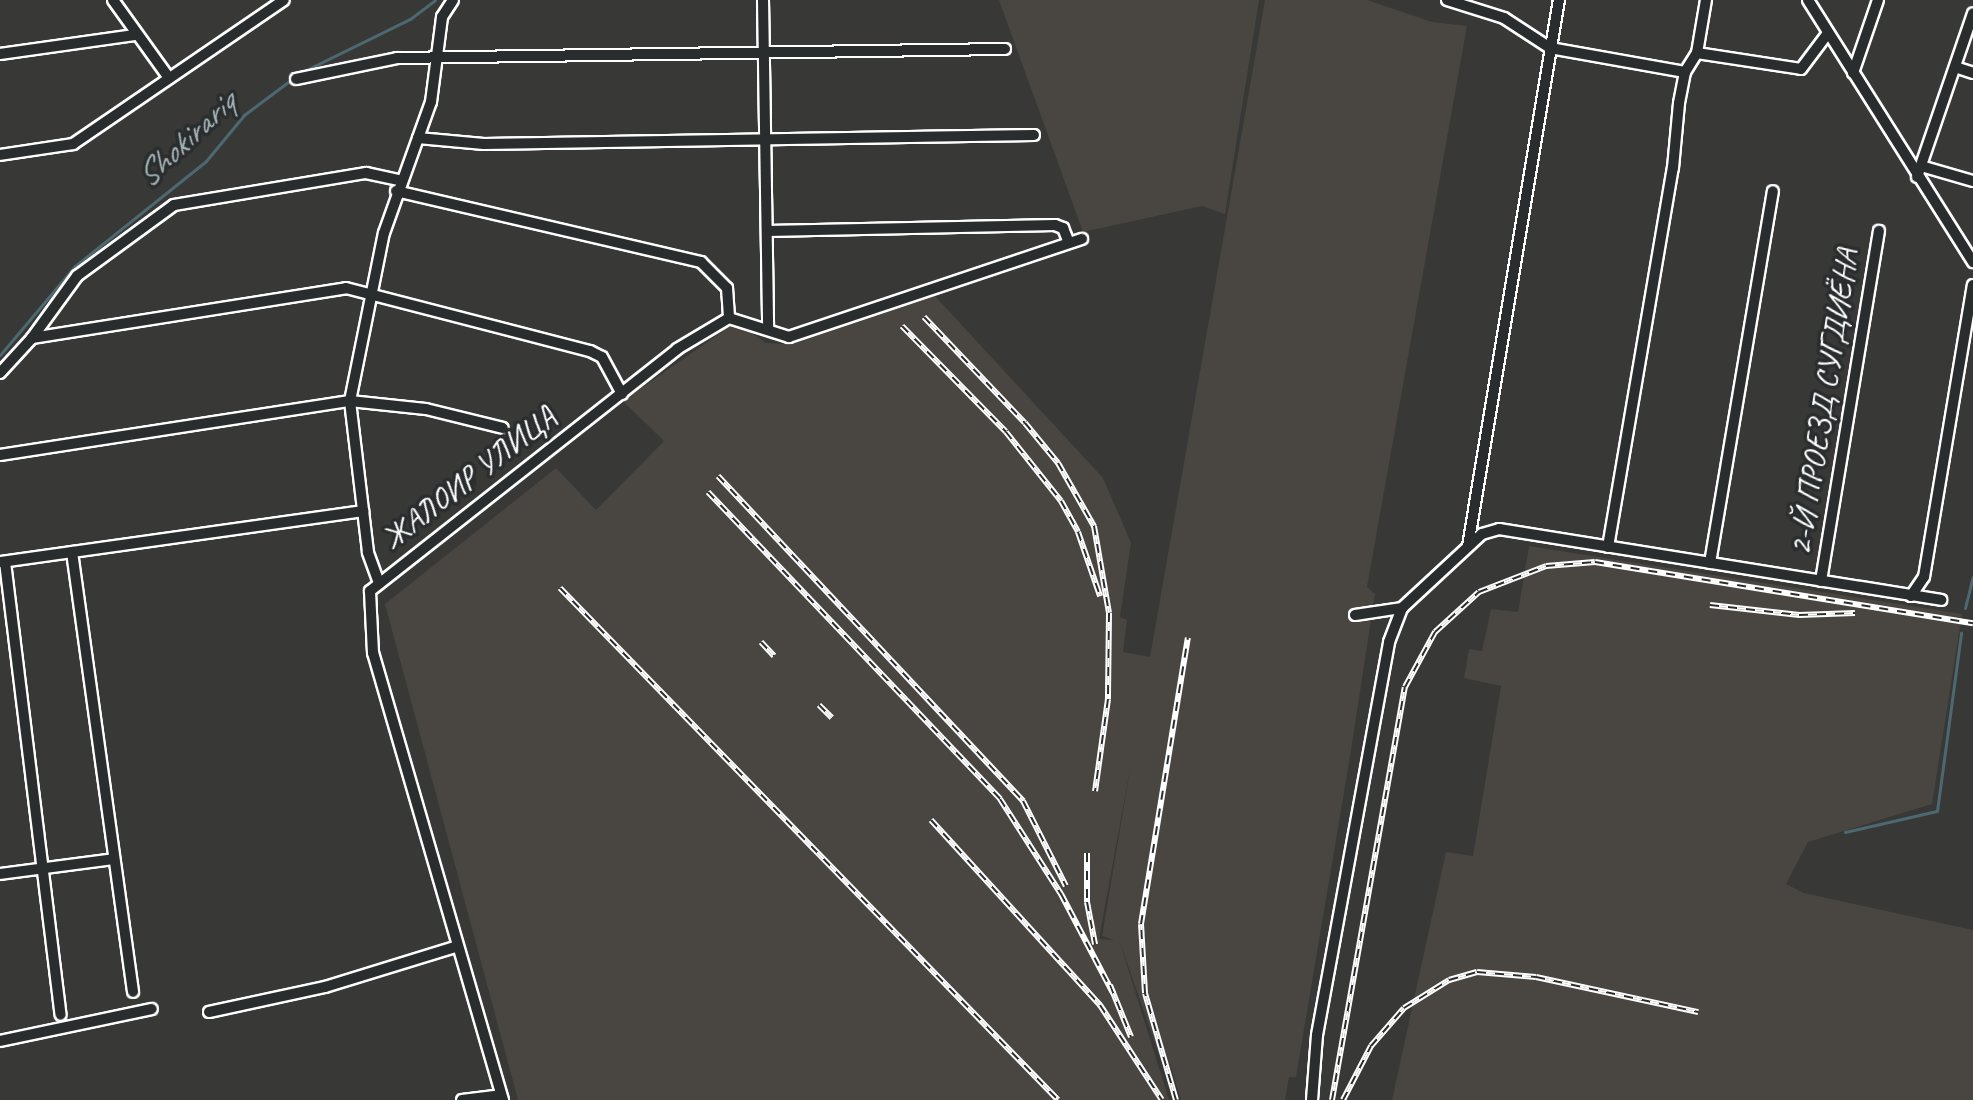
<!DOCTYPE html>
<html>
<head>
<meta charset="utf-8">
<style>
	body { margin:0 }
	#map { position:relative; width:1973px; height:1100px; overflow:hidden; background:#383836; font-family:Caveat,sans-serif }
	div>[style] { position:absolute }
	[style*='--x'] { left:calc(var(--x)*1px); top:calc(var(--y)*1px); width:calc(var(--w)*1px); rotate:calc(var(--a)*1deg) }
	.built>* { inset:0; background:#494540 }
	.stream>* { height:3px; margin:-1.5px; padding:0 1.5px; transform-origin:1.5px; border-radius:1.5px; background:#4c6870 }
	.roads { filter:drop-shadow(2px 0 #fff) drop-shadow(-2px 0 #fff) drop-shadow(0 2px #fff) drop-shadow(0 -2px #fff) }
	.street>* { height:10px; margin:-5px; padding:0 5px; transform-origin:5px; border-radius:5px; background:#2a2d2e }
	.rail>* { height:6px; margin-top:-3px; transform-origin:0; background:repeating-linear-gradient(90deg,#2a2d2e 0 9px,#fff 0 18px); box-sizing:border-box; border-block:2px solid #fff }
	span { translate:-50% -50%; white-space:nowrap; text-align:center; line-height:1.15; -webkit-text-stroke:7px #2a2d2e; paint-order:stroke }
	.street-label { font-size:32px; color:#fff }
	.water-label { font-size:34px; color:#a6b4b8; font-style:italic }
</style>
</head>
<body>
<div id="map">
	<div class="built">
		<div style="clip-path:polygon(999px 0,1259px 0,1225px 214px,1202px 206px,1083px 232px)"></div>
		<div style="clip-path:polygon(evenodd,1265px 0,1367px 0,1432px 22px,1467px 26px,1367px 587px,1375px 594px,1350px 757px,1296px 1077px,1289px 1077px,1285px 1100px,1181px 1100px,1170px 1064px,1162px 1063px,1119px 940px,1169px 1100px,518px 1100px,385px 604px,556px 468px,596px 510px,664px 441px,623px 401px,736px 322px,766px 343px,789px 344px,935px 296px,1103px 478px,1131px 543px,1120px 617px,1127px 620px,1123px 652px,1150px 657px,1265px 0,1131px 764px,1102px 936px,1114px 940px,1099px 939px,1131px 764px)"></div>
		<div style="clip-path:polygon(1529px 546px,1962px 614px,1932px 804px,1808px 842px,1786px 884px,1804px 893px,1973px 930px,1973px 1100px,1392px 1100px,1446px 852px,1473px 856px,1475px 844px,1501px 686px,1464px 678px,1469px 649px,1482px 651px,1491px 609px,1518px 612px)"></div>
	</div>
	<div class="stream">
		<div style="--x:298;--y:74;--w:125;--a:-26.2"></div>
		<div style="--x:410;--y:19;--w:31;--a:-37"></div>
		<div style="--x:0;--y:355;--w:116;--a:-49.9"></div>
		<div style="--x:75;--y:266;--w:168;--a:-38.7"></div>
		<div style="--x:206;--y:161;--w:60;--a:-50.4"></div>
		<div style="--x:244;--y:115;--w:60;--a:-36.9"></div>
		<div style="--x:1965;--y:608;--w:32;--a:-76"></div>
		<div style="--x:1845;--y:832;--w:94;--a:-12.9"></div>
		<div style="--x:1937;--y:811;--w:180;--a:-82.3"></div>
	</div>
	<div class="roads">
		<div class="street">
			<div style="--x:113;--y:0;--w:96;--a:54.3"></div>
			<div style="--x:763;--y:0;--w:326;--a:89.1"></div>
			<div style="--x:1447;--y:0;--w:60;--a:17.5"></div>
			<div style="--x:1504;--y:18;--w:55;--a:33.1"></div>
			<div style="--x:1550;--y:48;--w:137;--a:10.1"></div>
			<div style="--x:1808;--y:0;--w:310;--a:57.8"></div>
			<div style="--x:1697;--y:53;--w:105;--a:8.7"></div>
			<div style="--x:1801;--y:69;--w:45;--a:-53.1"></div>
			<div style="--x:0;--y:54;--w:136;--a:-8"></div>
			<div style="--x:1955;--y:67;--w:19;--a:18"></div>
			<div style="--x:1853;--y:73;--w:77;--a:-71.1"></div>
			<div style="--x:296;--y:79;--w:103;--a:-11.7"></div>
			<div style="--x:397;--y:58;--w:608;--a:-0.85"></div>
			<div style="--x:418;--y:138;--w:66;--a:5.2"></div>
			<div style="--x:484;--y:144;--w:550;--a:-0.94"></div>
			<div style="--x:0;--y:155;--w:74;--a:-8.6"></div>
			<div style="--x:73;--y:144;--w:255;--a:-34.3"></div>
			<div style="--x:1921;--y:166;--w:54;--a:16.1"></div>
			<div style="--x:1917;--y:177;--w:173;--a:-71.1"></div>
			<div style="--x:396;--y:191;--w:313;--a:13.1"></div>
			<div style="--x:701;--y:262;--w:37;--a:45"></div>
			<div style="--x:727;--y:288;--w:30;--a:86"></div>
			<div style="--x:767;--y:231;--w:288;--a:-1.2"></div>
			<div style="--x:1055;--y:225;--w:9;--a:21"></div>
			<div style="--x:1063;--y:228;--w:16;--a:68"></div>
			<div style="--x:32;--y:338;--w:77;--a:-54"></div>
			<div style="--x:77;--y:276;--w:120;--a:-36.2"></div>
			<div style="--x:174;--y:205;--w:195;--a:-9.5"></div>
			<div style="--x:366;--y:173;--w:35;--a:12"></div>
			<div style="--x:0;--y:373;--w:47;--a:-47.6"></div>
			<div style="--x:32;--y:338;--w:318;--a:-9"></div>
			<div style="--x:346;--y:288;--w:252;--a:14.5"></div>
			<div style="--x:590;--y:351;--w:13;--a:27"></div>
			<div style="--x:602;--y:357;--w:42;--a:61.6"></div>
			<div style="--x:0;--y:455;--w:354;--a:-8.8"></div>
			<div style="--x:350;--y:401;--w:76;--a:6"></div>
			<div style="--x:426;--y:409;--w:79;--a:13.9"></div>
			<div style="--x:1468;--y:546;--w:554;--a:-80.54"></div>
			<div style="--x:1608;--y:547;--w:385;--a:-80.3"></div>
			<div style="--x:1673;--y:168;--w:65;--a:-84.7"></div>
			<div style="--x:1679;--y:103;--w:32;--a:-79"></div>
			<div style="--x:1685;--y:72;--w:22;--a:-58"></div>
			<div style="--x:1697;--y:53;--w:54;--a:-80.4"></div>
			<div style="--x:72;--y:552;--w:444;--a:82.1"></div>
			<div style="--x:1;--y:562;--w:366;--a:-8"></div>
			<div style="--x:5;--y:562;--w:456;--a:83"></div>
			<div style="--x:1710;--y:563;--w:377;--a:-80.4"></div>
			<div style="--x:1821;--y:581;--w:355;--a:-80.6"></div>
			<div style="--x:379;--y:583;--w:33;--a:-110"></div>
			<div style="--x:368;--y:552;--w:152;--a:-96.8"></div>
			<div style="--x:350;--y:401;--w:171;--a:-78.6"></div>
			<div style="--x:384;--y:233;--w:139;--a:-70.3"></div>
			<div style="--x:431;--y:102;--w:86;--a:-82.6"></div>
			<div style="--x:442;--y:17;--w:20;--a:-57"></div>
			<div style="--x:1911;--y:596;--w:23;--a:-56"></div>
			<div style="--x:1924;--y:577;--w:296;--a:-80.5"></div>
			<div style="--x:1355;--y:615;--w:48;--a:-8.5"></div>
			<div style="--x:1402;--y:608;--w:109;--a:-42.8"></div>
			<div style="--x:1482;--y:534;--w:18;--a:-16"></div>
			<div style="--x:1499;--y:529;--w:448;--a:9.1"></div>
			<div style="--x:0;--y:874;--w:115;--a:-7.5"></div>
			<div style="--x:209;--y:1012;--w:119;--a:-12.2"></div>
			<div style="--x:325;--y:987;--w:139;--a:-17.1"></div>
			<div style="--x:0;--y:1041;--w:155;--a:-11.9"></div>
			<div style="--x:462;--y:1100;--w:39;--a:-7"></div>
			<div style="--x:503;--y:1100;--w:466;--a:-106.2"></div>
			<div style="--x:373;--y:653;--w:62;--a:-92.8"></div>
			<div style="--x:370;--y:591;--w:391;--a:-38.2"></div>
			<div style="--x:677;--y:349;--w:61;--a:-30.8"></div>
			<div style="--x:729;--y:318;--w:63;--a:17.6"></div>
			<div style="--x:789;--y:337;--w:309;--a:-18.5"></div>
			<div style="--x:1312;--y:1100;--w:65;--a:-85.6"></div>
			<div style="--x:1317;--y:1035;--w:400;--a:-79.6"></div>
			<div style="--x:1389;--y:642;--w:36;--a:-69"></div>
		</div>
	</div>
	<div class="rail">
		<div style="--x:924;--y:317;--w:146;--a:46.4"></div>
		<div style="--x:1025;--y:423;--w:52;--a:50.5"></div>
		<div style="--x:1058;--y:463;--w:73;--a:60.3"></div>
		<div style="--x:1094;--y:526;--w:88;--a:80.2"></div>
		<div style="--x:1109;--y:613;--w:86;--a:90.7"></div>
		<div style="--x:1108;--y:699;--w:93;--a:98"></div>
		<div style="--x:902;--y:326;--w:148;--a:45.5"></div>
		<div style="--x:1006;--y:432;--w:88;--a:51.4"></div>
		<div style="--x:1061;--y:501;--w:35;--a:61"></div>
		<div style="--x:1078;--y:532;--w:68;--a:71"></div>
		<div style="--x:718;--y:476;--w:446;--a:46.8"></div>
		<div style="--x:1023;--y:801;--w:95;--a:63.2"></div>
		<div style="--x:708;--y:492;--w:424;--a:46.4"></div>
		<div style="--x:1000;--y:799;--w:113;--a:57.3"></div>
		<div style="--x:1061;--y:894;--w:112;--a:62.3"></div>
		<div style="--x:560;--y:588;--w:714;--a:45.79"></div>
		<div style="--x:1710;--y:605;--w:90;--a:6.4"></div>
		<div style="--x:1799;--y:615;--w:56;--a:-2"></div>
		<div style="--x:761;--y:642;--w:19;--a:47"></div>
		<div style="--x:819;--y:705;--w:18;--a:45"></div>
		<div style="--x:931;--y:820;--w:251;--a:47.6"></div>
		<div style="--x:1100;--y:1005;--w:113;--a:56.9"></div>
		<div style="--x:1087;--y:853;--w:49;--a:90"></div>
		<div style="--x:1087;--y:902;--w:43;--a:79.2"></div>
		<div style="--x:1110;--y:985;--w:56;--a:68"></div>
		<div style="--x:1176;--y:1100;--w:111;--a:-106.2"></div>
		<div style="--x:1145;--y:993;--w:69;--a:-93.3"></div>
		<div style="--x:1141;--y:924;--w:290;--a:-80.7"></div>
		<div style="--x:1332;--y:1100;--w:419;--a:-80"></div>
		<div style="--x:1405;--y:687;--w:63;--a:-61.4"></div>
		<div style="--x:1435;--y:632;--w:59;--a:-42.3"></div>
		<div style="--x:1479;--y:592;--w:72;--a:-21.2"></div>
		<div style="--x:1546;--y:566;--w:49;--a:-4.7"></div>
		<div style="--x:1595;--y:562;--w:383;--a:9.2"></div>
		<div style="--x:1343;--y:1100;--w:61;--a:-62.6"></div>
		<div style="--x:1371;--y:1046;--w:50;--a:-49"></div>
		<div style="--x:1404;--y:1008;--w:53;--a:-31.9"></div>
		<div style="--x:1449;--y:980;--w:29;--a:-16"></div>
		<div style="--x:1477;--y:972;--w:59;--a:4.8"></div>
		<div style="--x:1536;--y:977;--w:166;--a:12.2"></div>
	</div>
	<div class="street-label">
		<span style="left:1824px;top:402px;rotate:-81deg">2-Й ПРОЕЗД СУГДИЁНА</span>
		<span style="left:469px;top:478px;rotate:-38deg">ЖАЛОИР УЛИЦА</span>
	</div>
	<div class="water-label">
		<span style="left:185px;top:139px;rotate:-43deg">Shokirariq</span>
	</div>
</div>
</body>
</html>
